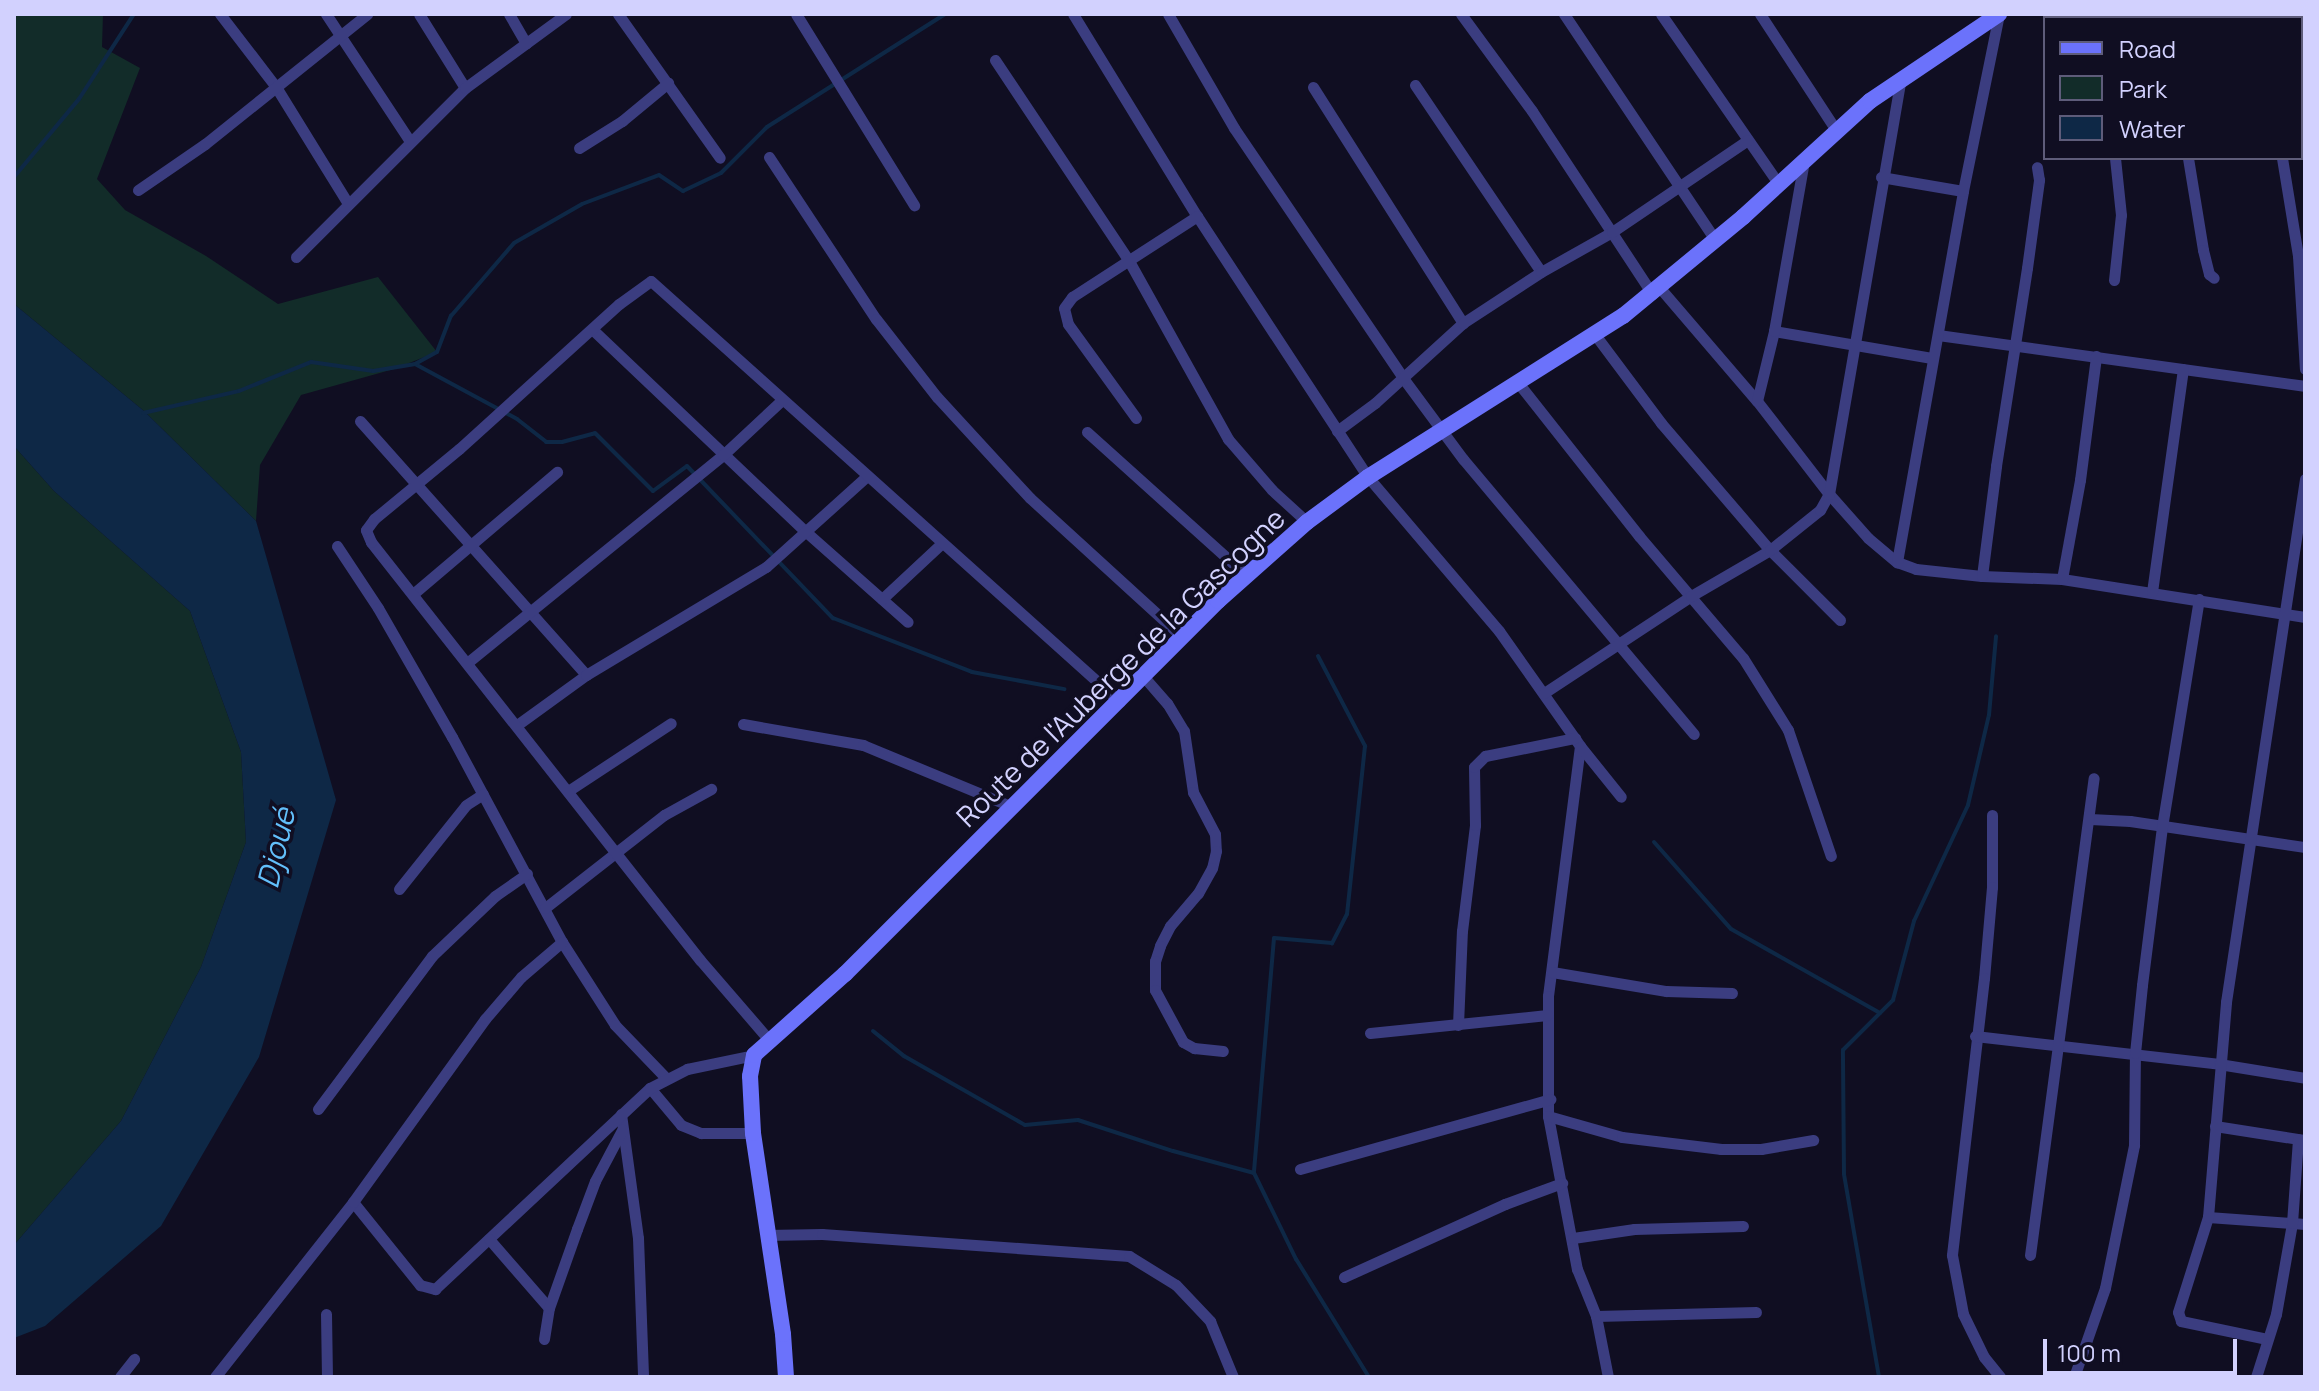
<!DOCTYPE html>
<html>
<head>
<meta charset="utf-8">
<style>
	body { margin:0 }
	#map { position:relative; width:2319px; height:1391px; overflow:hidden; background:#100e22; font-family:Manrope,sans-serif }
	div>[style] { position:absolute }
	[style*='--x'] { left:calc(var(--x)*1px); top:calc(var(--y)*1px); width:calc(var(--w)*1px); rotate:calc(var(--a)*1deg) }
	.green>* { inset:0; background:#122c29 }
	.water>* { inset:0; background:#0e2846 }
	.stream>* { height:4px; margin:-2px; padding:0 2px; transform-origin:2px; border-radius:2px; background:#0e2846 }
	.street>* { height:11px; margin:-5.5px; padding:0 5.5px; transform-origin:5.5px; border-radius:5.5px; background:#3b3d80 }
	.secondary>* { height:16px; margin:-8px; padding:0 8px; transform-origin:8px; border-radius:8px; background:#6b72fb }
	span { translate:-50% -50%; white-space:nowrap; text-align:center; line-height:1.15; -webkit-text-stroke:7px #100e22; paint-order:stroke }
	.street-label { font-size:28px; color:#d2d1fe }
	.water-label { font-size:30px; color:#62bffa; font-style:italic }
	.frame { position:absolute; inset:0; border:16px solid #d2d1fe; pointer-events:none }
	.legend { position:absolute; left:2043px; top:16px; width:260px; height:144px; box-sizing:border-box; background:#100e22; border:2px solid #5e5c7a; margin:0; padding:10px 14px; list-style:none; font-size:24px; color:#d2d1fe }
	.legend li { display:flex; align-items:center; gap:16px; height:40px }
	.legend b { width:40px; border:2px solid #5e5c7a }
	.scale { position:absolute; left:2043px; top:1339px; width:194px; height:36px; box-sizing:border-box; border:4px solid #d2d1fe; border-top:0; padding-left:10px; font-size:24px; line-height:28px; white-space:nowrap; color:#d2d1fe; -webkit-text-stroke:6px #100e22; paint-order:stroke }
</style>
</head>
<body>
<div id="map">
	<div class="green">
		<div style="clip-path:polygon(14px 14px,103px 14px,102px 47px,140px 68px,97px 179px,125px 210px,206px 256px,278px 304px,378px 277px,437px 352px,394px 369px,301px 395px,260px 465px,256px 521px,144px 411px,14px 304px)"></div>
		<div style="clip-path:polygon(14px 446px,54px 491px,190px 611px,241px 752px,246px 842px,201px 967px,121px 1121px,14px 1245px)"></div>
	</div>
	<div class="water">
		<div style="clip-path:polygon(14px 304px,144px 411px,256px 521px,336px 800px,259px 1057px,161px 1226px,45px 1326px,14px 1338px,14px 1245px,121px 1121px,201px 967px,246px 842px,241px 752px,190px 611px,54px 491px,14px 446px)"></div>
	</div>
	<div class="stream">
		<div style="--x:14;--y:177;--w:102;--a:-50.2"></div>
		<div style="--x:79;--y:99;--w:101;--a:-57.1"></div>
		<div style="--x:415;--y:364;--w:116;--a:28.3"></div>
		<div style="--x:517;--y:419;--w:37;--a:38"></div>
		<div style="--x:546;--y:442;--w:16;--a:0"></div>
		<div style="--x:562;--y:442;--w:34;--a:-15"></div>
		<div style="--x:595;--y:433;--w:82;--a:45"></div>
		<div style="--x:653;--y:491;--w:42;--a:-36.3"></div>
		<div style="--x:687;--y:466;--w:211;--a:46.2"></div>
		<div style="--x:833;--y:618;--w:149;--a:21.2"></div>
		<div style="--x:972;--y:672;--w:94;--a:10.5"></div>
		<div style="--x:143;--y:413;--w:98;--a:-12.9"></div>
		<div style="--x:239;--y:391;--w:78;--a:-21.9"></div>
		<div style="--x:311;--y:362;--w:63;--a:8.3"></div>
		<div style="--x:373;--y:371;--w:43;--a:-9.5"></div>
		<div style="--x:415;--y:364;--w:25;--a:-29"></div>
		<div style="--x:437;--y:352;--w:39;--a:-69"></div>
		<div style="--x:451;--y:316;--w:96;--a:-49.2"></div>
		<div style="--x:514;--y:243;--w:78;--a:-29.8"></div>
		<div style="--x:582;--y:204;--w:82;--a:-20.6"></div>
		<div style="--x:659;--y:175;--w:29;--a:34"></div>
		<div style="--x:683;--y:191;--w:42;--a:-25.3"></div>
		<div style="--x:721;--y:173;--w:65;--a:-45"></div>
		<div style="--x:767;--y:127;--w:211;--a:-32.4"></div>
		<div style="--x:1318;--y:656;--w:102;--a:62.4"></div>
		<div style="--x:1365;--y:746;--w:169;--a:96.1"></div>
		<div style="--x:1347;--y:914;--w:33;--a:117"></div>
		<div style="--x:1332;--y:943;--w:58;--a:-175.1"></div>
		<div style="--x:1274;--y:938;--w:236;--a:94.9"></div>
		<div style="--x:1254;--y:1173;--w:96;--a:64"></div>
		<div style="--x:1296;--y:1259;--w:139;--a:58.3"></div>
		<div style="--x:1654;--y:842;--w:116;--a:48.5"></div>
		<div style="--x:1731;--y:929;--w:171;--a:29.4"></div>
		<div style="--x:873;--y:1031;--w:40;--a:39"></div>
		<div style="--x:904;--y:1056;--w:139;--a:29.7"></div>
		<div style="--x:1025;--y:1125;--w:53;--a:-5.4"></div>
		<div style="--x:1078;--y:1120;--w:100;--a:18.1"></div>
		<div style="--x:1173;--y:1151;--w:84;--a:15.2"></div>
		<div style="--x:1879;--y:1377;--w:206;--a:-99.8"></div>
		<div style="--x:1844;--y:1174;--w:124;--a:-90.5"></div>
		<div style="--x:1843;--y:1050;--w:71;--a:-45"></div>
		<div style="--x:1893;--y:1000;--w:82;--a:-75.1"></div>
		<div style="--x:1914;--y:921;--w:128;--a:-65"></div>
		<div style="--x:1968;--y:805;--w:92;--a:-76.9"></div>
		<div style="--x:1989;--y:715;--w:79;--a:-84.9"></div>
	</div>
	<div class="street">
		<div style="--x:220;--y:14;--w:92;--a:52.5"></div>
		<div style="--x:276;--y:87;--w:135;--a:58.3"></div>
		<div style="--x:326;--y:14;--w:151;--a:56.6"></div>
		<div style="--x:419;--y:14;--w:87;--a:58.1"></div>
		<div style="--x:509;--y:14;--w:34;--a:60"></div>
		<div style="--x:618;--y:14;--w:176;--a:54.7"></div>
		<div style="--x:796;--y:14;--w:225;--a:58.3"></div>
		<div style="--x:1073;--y:14;--w:237;--a:58.5"></div>
		<div style="--x:1197;--y:216;--w:312;--a:56.8"></div>
		<div style="--x:1368;--y:477;--w:202;--a:49.6"></div>
		<div style="--x:1499;--y:631;--w:141;--a:54.8"></div>
		<div style="--x:1580;--y:746;--w:252;--a:97.3"></div>
		<div style="--x:1548;--y:996;--w:120;--a:90"></div>
		<div style="--x:1548;--y:1116;--w:156;--a:79.3"></div>
		<div style="--x:1577;--y:1269;--w:51;--a:68"></div>
		<div style="--x:1596;--y:1316;--w:62;--a:78.9"></div>
		<div style="--x:1168;--y:14;--w:132;--a:59.9"></div>
		<div style="--x:1234;--y:128;--w:302;--a:55.9"></div>
		<div style="--x:1403;--y:378;--w:101;--a:53.5"></div>
		<div style="--x:1463;--y:459;--w:359;--a:50"></div>
		<div style="--x:1461;--y:14;--w:120;--a:53.8"></div>
		<div style="--x:1532;--y:111;--w:219;--a:56.7"></div>
		<div style="--x:1564;--y:14;--w:273;--a:56.2"></div>
		<div style="--x:1661;--y:14;--w:206;--a:55.3"></div>
		<div style="--x:1760;--y:14;--w:139;--a:56.8"></div>
		<div style="--x:2067;--y:14;--w:4;--a:76"></div>
		<div style="--x:2161;--y:14;--w:4;--a:90"></div>
		<div style="--x:2258;--y:14;--w:4;--a:90"></div>
		<div style="--x:995;--y:60;--w:242;--a:56.3"></div>
		<div style="--x:1129;--y:261;--w:204;--a:60.9"></div>
		<div style="--x:1228;--y:439;--w:67;--a:49.2"></div>
		<div style="--x:1272;--y:490;--w:47;--a:42.4"></div>
		<div style="--x:1415;--y:85;--w:225;--a:56"></div>
		<div style="--x:1313;--y:87;--w:280;--a:57.6"></div>
		<div style="--x:2301;--y:90;--w:4;--a:-14"></div>
		<div style="--x:579;--y:148;--w:51;--a:-32.1"></div>
		<div style="--x:622;--y:121;--w:60;--a:-39.6"></div>
		<div style="--x:769;--y:157;--w:194;--a:56.6"></div>
		<div style="--x:876;--y:319;--w:99;--a:52"></div>
		<div style="--x:937;--y:397;--w:137;--a:47.4"></div>
		<div style="--x:1030;--y:498;--w:206;--a:42.4"></div>
		<div style="--x:2188;--y:158;--w:93;--a:80.7"></div>
		<div style="--x:2203;--y:250;--w:25;--a:76"></div>
		<div style="--x:2209;--y:274;--w:6;--a:39"></div>
		<div style="--x:2282;--y:158;--w:99;--a:80.7"></div>
		<div style="--x:2298;--y:256;--w:113;--a:86.5"></div>
		<div style="--x:1881;--y:177;--w:83;--a:9.7"></div>
		<div style="--x:138;--y:190;--w:81;--a:-34.5"></div>
		<div style="--x:205;--y:144;--w:208;--a:-38.7"></div>
		<div style="--x:296;--y:257;--w:239;--a:-45"></div>
		<div style="--x:465;--y:88;--w:125;--a:-36.2"></div>
		<div style="--x:2114;--y:280;--w:65;--a:-83.9"></div>
		<div style="--x:2121;--y:215;--w:57;--a:-96"></div>
		<div style="--x:1660;--y:288;--w:149;--a:49.4"></div>
		<div style="--x:1757;--y:401;--w:118;--a:52.3"></div>
		<div style="--x:1829;--y:494;--w:59;--a:48.4"></div>
		<div style="--x:1868;--y:538;--w:38;--a:40"></div>
		<div style="--x:1897;--y:562;--w:20;--a:20"></div>
		<div style="--x:1916;--y:569;--w:66;--a:6.1"></div>
		<div style="--x:1982;--y:576;--w:80;--a:2.1"></div>
		<div style="--x:2062;--y:579;--w:246;--a:8.9"></div>
		<div style="--x:593;--y:330;--w:292;--a:43.5"></div>
		<div style="--x:805;--y:531;--w:137;--a:41.5"></div>
		<div style="--x:1774;--y:331;--w:160;--a:9.7"></div>
		<div style="--x:1938;--y:335;--w:371;--a:7.9"></div>
		<div style="--x:1596;--y:336;--w:109;--a:53.2"></div>
		<div style="--x:1661;--y:423;--w:167;--a:49.4"></div>
		<div style="--x:1770;--y:550;--w:99;--a:45"></div>
		<div style="--x:1519;--y:384;--w:194;--a:51.7"></div>
		<div style="--x:1639;--y:536;--w:160;--a:49.6"></div>
		<div style="--x:1743;--y:658;--w:85;--a:58"></div>
		<div style="--x:1788;--y:730;--w:133;--a:71.2"></div>
		<div style="--x:1757;--y:401;--w:72;--a:-76.3"></div>
		<div style="--x:1774;--y:331;--w:173;--a:-80"></div>
		<div style="--x:1136;--y:418;--w:116;--a:-125.9"></div>
		<div style="--x:1068;--y:324;--w:16;--a:-104"></div>
		<div style="--x:1064;--y:308;--w:14;--a:-54"></div>
		<div style="--x:1072;--y:297;--w:149;--a:-32.9"></div>
		<div style="--x:360;--y:421;--w:340;--a:48.3"></div>
		<div style="--x:1337;--y:431;--w:47;--a:-36.4"></div>
		<div style="--x:1375;--y:403;--w:119;--a:-42.3"></div>
		<div style="--x:1463;--y:323;--w:93;--a:-33.2"></div>
		<div style="--x:1541;--y:272;--w:81;--a:-29.4"></div>
		<div style="--x:1612;--y:232;--w:164;--a:-34.1"></div>
		<div style="--x:1087;--y:432;--w:214;--a:42"></div>
		<div style="--x:337;--y:546;--w:74;--a:56.5"></div>
		<div style="--x:378;--y:608;--w:149;--a:60.2"></div>
		<div style="--x:452;--y:737;--w:233;--a:61.8"></div>
		<div style="--x:562;--y:942;--w:98;--a:57.4"></div>
		<div style="--x:615;--y:1025;--w:74;--a:46.1"></div>
		<div style="--x:1897;--y:562;--w:377;--a:-79.9"></div>
		<div style="--x:1963;--y:191;--w:181;--a:-78.5"></div>
		<div style="--x:1982;--y:576;--w:111;--a:-82.7"></div>
		<div style="--x:1996;--y:466;--w:200;--a:-81.1"></div>
		<div style="--x:2027;--y:268;--w:89;--a:-82.2"></div>
		<div style="--x:2039;--y:180;--w:13;--a:-99"></div>
		<div style="--x:2062;--y:579;--w:101;--a:-79.7"></div>
		<div style="--x:2080;--y:480;--w:125;--a:-82.6"></div>
		<div style="--x:2152;--y:592;--w:225;--a:-82.1"></div>
		<div style="--x:413;--y:594;--w:189;--a:-40.3"></div>
		<div style="--x:882;--y:599;--w:81;--a:-43"></div>
		<div style="--x:467;--y:663;--w:330;--a:-39.1"></div>
		<div style="--x:723;--y:455;--w:81;--a:-43"></div>
		<div style="--x:1144;--y:677;--w:35;--a:49"></div>
		<div style="--x:1167;--y:703;--w:33;--a:59"></div>
		<div style="--x:1184;--y:731;--w:62;--a:81.6"></div>
		<div style="--x:1193;--y:792;--w:47;--a:62.4"></div>
		<div style="--x:1215;--y:834;--w:17;--a:87"></div>
		<div style="--x:1216;--y:851;--w:17;--a:103"></div>
		<div style="--x:1212;--y:868;--w:29;--a:119"></div>
		<div style="--x:1198;--y:893;--w:43;--a:130.3"></div>
		<div style="--x:1170;--y:926;--w:22;--a:117"></div>
		<div style="--x:1160;--y:946;--w:16;--a:108"></div>
		<div style="--x:1155;--y:961;--w:29;--a:90"></div>
		<div style="--x:1155;--y:990;--w:59;--a:61.7"></div>
		<div style="--x:1183;--y:1042;--w:13;--a:29"></div>
		<div style="--x:1194;--y:1048;--w:29;--a:6"></div>
		<div style="--x:1544;--y:693;--w:176;--a:-33.4"></div>
		<div style="--x:1691;--y:596;--w:91;--a:-30.2"></div>
		<div style="--x:1770;--y:550;--w:64;--a:-38.7"></div>
		<div style="--x:1820;--y:510;--w:18;--a:-61"></div>
		<div style="--x:1829;--y:494;--w:419;--a:-80.2"></div>
		<div style="--x:743;--y:724;--w:122;--a:9.9"></div>
		<div style="--x:863;--y:745;--w:162;--a:22.5"></div>
		<div style="--x:517;--y:725;--w:85;--a:-35.9"></div>
		<div style="--x:586;--y:675;--w:210;--a:-31"></div>
		<div style="--x:766;--y:567;--w:135;--a:-42"></div>
		<div style="--x:1580;--y:746;--w:65;--a:51.2"></div>
		<div style="--x:568;--y:791;--w:123;--a:-33.4"></div>
		<div style="--x:1992;--y:815;--w:72;--a:90"></div>
		<div style="--x:1992;--y:887;--w:91;--a:95"></div>
		<div style="--x:1984;--y:978;--w:279;--a:96.6"></div>
		<div style="--x:1952;--y:1255;--w:60;--a:79.4"></div>
		<div style="--x:1963;--y:1314;--w:48;--a:64"></div>
		<div style="--x:1984;--y:1357;--w:26;--a:51"></div>
		<div style="--x:2090;--y:819;--w:40;--a:2.9"></div>
		<div style="--x:2130;--y:821;--w:177;--a:8.5"></div>
		<div style="--x:399;--y:889;--w:107;--a:-51.4"></div>
		<div style="--x:466;--y:805;--w:20;--a:-33"></div>
		<div style="--x:545;--y:908;--w:151;--a:-38"></div>
		<div style="--x:664;--y:815;--w:54;--a:-29"></div>
		<div style="--x:1552;--y:972;--w:116;--a:9.5"></div>
		<div style="--x:1666;--y:991;--w:66;--a:1.7"></div>
		<div style="--x:1458;--y:1025;--w:94;--a:-87.6"></div>
		<div style="--x:1462;--y:931;--w:107;--a:-83"></div>
		<div style="--x:1475;--y:825;--w:58;--a:-91"></div>
		<div style="--x:1474;--y:767;--w:16;--a:-45"></div>
		<div style="--x:1485;--y:756;--w:92;--a:-11.3"></div>
		<div style="--x:1370;--y:1033;--w:178;--a:-5.8"></div>
		<div style="--x:1975;--y:1036;--w:246;--a:6.5"></div>
		<div style="--x:2219;--y:1064;--w:87;--a:9.2"></div>
		<div style="--x:770;--y:1041;--w:107;--a:-130.8"></div>
		<div style="--x:700;--y:960;--w:532;--a:-128.21"></div>
		<div style="--x:371;--y:542;--w:13;--a:-113"></div>
		<div style="--x:366;--y:530;--w:14;--a:-54"></div>
		<div style="--x:374;--y:519;--w:110;--a:-39.5"></div>
		<div style="--x:459;--y:449;--w:216;--a:-42.2"></div>
		<div style="--x:619;--y:304;--w:39;--a:-36"></div>
		<div style="--x:651;--y:281;--w:630;--a:41.91"></div>
		<div style="--x:650;--y:1088;--w:48;--a:50"></div>
		<div style="--x:681;--y:1125;--w:22;--a:22"></div>
		<div style="--x:701;--y:1133;--w:52;--a:0"></div>
		<div style="--x:318;--y:1109;--w:191;--a:-53.3"></div>
		<div style="--x:432;--y:956;--w:87;--a:-43.6"></div>
		<div style="--x:495;--y:896;--w:39;--a:-35"></div>
		<div style="--x:621;--y:1114;--w:125;--a:82.2"></div>
		<div style="--x:638;--y:1238;--w:139;--a:87.9"></div>
		<div style="--x:1548;--y:1116;--w:77;--a:15.8"></div>
		<div style="--x:1622;--y:1137;--w:100;--a:6.9"></div>
		<div style="--x:1721;--y:1149;--w:40;--a:0"></div>
		<div style="--x:1761;--y:1149;--w:53;--a:-9.8"></div>
		<div style="--x:2215;--y:1126;--w:90;--a:8.9"></div>
		<div style="--x:1300;--y:1169;--w:260;--a:-15.6"></div>
		<div style="--x:353;--y:1202;--w:107;--a:51.1"></div>
		<div style="--x:420;--y:1285;--w:16;--a:15"></div>
		<div style="--x:435;--y:1289;--w:294;--a:-43.1"></div>
		<div style="--x:650;--y:1088;--w:42;--a:-27.2"></div>
		<div style="--x:687;--y:1069;--w:68;--a:-11.8"></div>
		<div style="--x:2208;--y:1217;--w:97;--a:4.1"></div>
		<div style="--x:766;--y:1235;--w:56;--a:-1"></div>
		<div style="--x:822;--y:1234;--w:308;--a:4.1"></div>
		<div style="--x:1129;--y:1256;--w:55;--a:31.7"></div>
		<div style="--x:1176;--y:1285;--w:50;--a:46.6"></div>
		<div style="--x:1210;--y:1321;--w:61;--a:67.7"></div>
		<div style="--x:1573;--y:1238;--w:62;--a:-8.4"></div>
		<div style="--x:1634;--y:1229;--w:109;--a:-1.6"></div>
		<div style="--x:489;--y:1239;--w:91;--a:49"></div>
		<div style="--x:2030;--y:1255;--w:481;--a:-82.4"></div>
		<div style="--x:1344;--y:1277;--w:177;--a:-24.4"></div>
		<div style="--x:1505;--y:1204;--w:61;--a:-20.2"></div>
		<div style="--x:326;--y:1314;--w:63;--a:89.1"></div>
		<div style="--x:1596;--y:1316;--w:160;--a:-1.4"></div>
		<div style="--x:544;--y:1339;--w:31;--a:-81"></div>
		<div style="--x:549;--y:1308;--w:84;--a:-70.5"></div>
		<div style="--x:577;--y:1229;--w:51;--a:-69.4"></div>
		<div style="--x:595;--y:1181;--w:58;--a:-62.1"></div>
		<div style="--x:2267;--y:1339;--w:88;--a:-168.2"></div>
		<div style="--x:2181;--y:1321;--w:9;--a:-108"></div>
		<div style="--x:2178;--y:1312;--w:100;--a:-72.5"></div>
		<div style="--x:2208;--y:1217;--w:216;--a:-85.2"></div>
		<div style="--x:2226;--y:1002;--w:529;--a:-81.41"></div>
		<div style="--x:120;--y:1377;--w:23;--a:-52"></div>
		<div style="--x:215;--y:1377;--w:223;--a:-51.7"></div>
		<div style="--x:353;--y:1202;--w:226;--a:-54.2"></div>
		<div style="--x:485;--y:1019;--w:55;--a:-49.4"></div>
		<div style="--x:521;--y:977;--w:54;--a:-40.5"></div>
		<div style="--x:2074;--y:1377;--w:94;--a:-70.8"></div>
		<div style="--x:2105;--y:1288;--w:146;--a:-78.5"></div>
		<div style="--x:2134;--y:1145;--w:92;--a:-89.4"></div>
		<div style="--x:2135;--y:1053;--w:68;--a:-84.1"></div>
		<div style="--x:2142;--y:985;--w:159;--a:-82.8"></div>
		<div style="--x:2162;--y:827;--w:231;--a:-80.8"></div>
		<div style="--x:2256;--y:1377;--w:66;--a:-72.4"></div>
		<div style="--x:2276;--y:1314;--w:92;--a:-80"></div>
		<div style="--x:2292;--y:1223;--w:84;--a:-85.9"></div>
	</div>
	<div class="secondary">
		<div style="--x:786;--y:1377;--w:43;--a:-94"></div>
		<div style="--x:783;--y:1334;--w:203;--a:-98.5"></div>
		<div style="--x:753;--y:1133;--w:57;--a:-93"></div>
		<div style="--x:750;--y:1076;--w:21;--a:-79"></div>
		<div style="--x:754;--y:1055;--w:122;--a:-41.7"></div>
		<div style="--x:845;--y:974;--w:528;--a:-45"></div>
		<div style="--x:1218;--y:601;--w:119;--a:-41.6"></div>
		<div style="--x:1307;--y:522;--w:76;--a:-36.4"></div>
		<div style="--x:1368;--y:477;--w:302;--a:-32.3"></div>
		<div style="--x:1623;--y:316;--w:156;--a:-39.5"></div>
		<div style="--x:1743;--y:217;--w:172;--a:-42.4"></div>
		<div style="--x:1870;--y:101;--w:156;--a:-34"></div>
	</div>
	<div class="street-label">
		<span style="left:1120px;top:667px;rotate:-44deg">Route de l'Auberge de la Gascogne</span>
	</div>
	<div class="water-label">
		<span style="left:276px;top:848px;rotate:-77deg">Djoué</span>
	</div>
	<div class="frame"></div>
	<ul class="legend">
	<li><b style="height:10px;background:#6b72fb"></b>Road</li>
	<li><b style="height:22px;background:#122c29"></b>Park</li>
	<li><b style="height:22px;background:#0e2846"></b>Water</li>
	</ul>
	<div class="scale">100 m</div>
</div>
</body>
</html>
